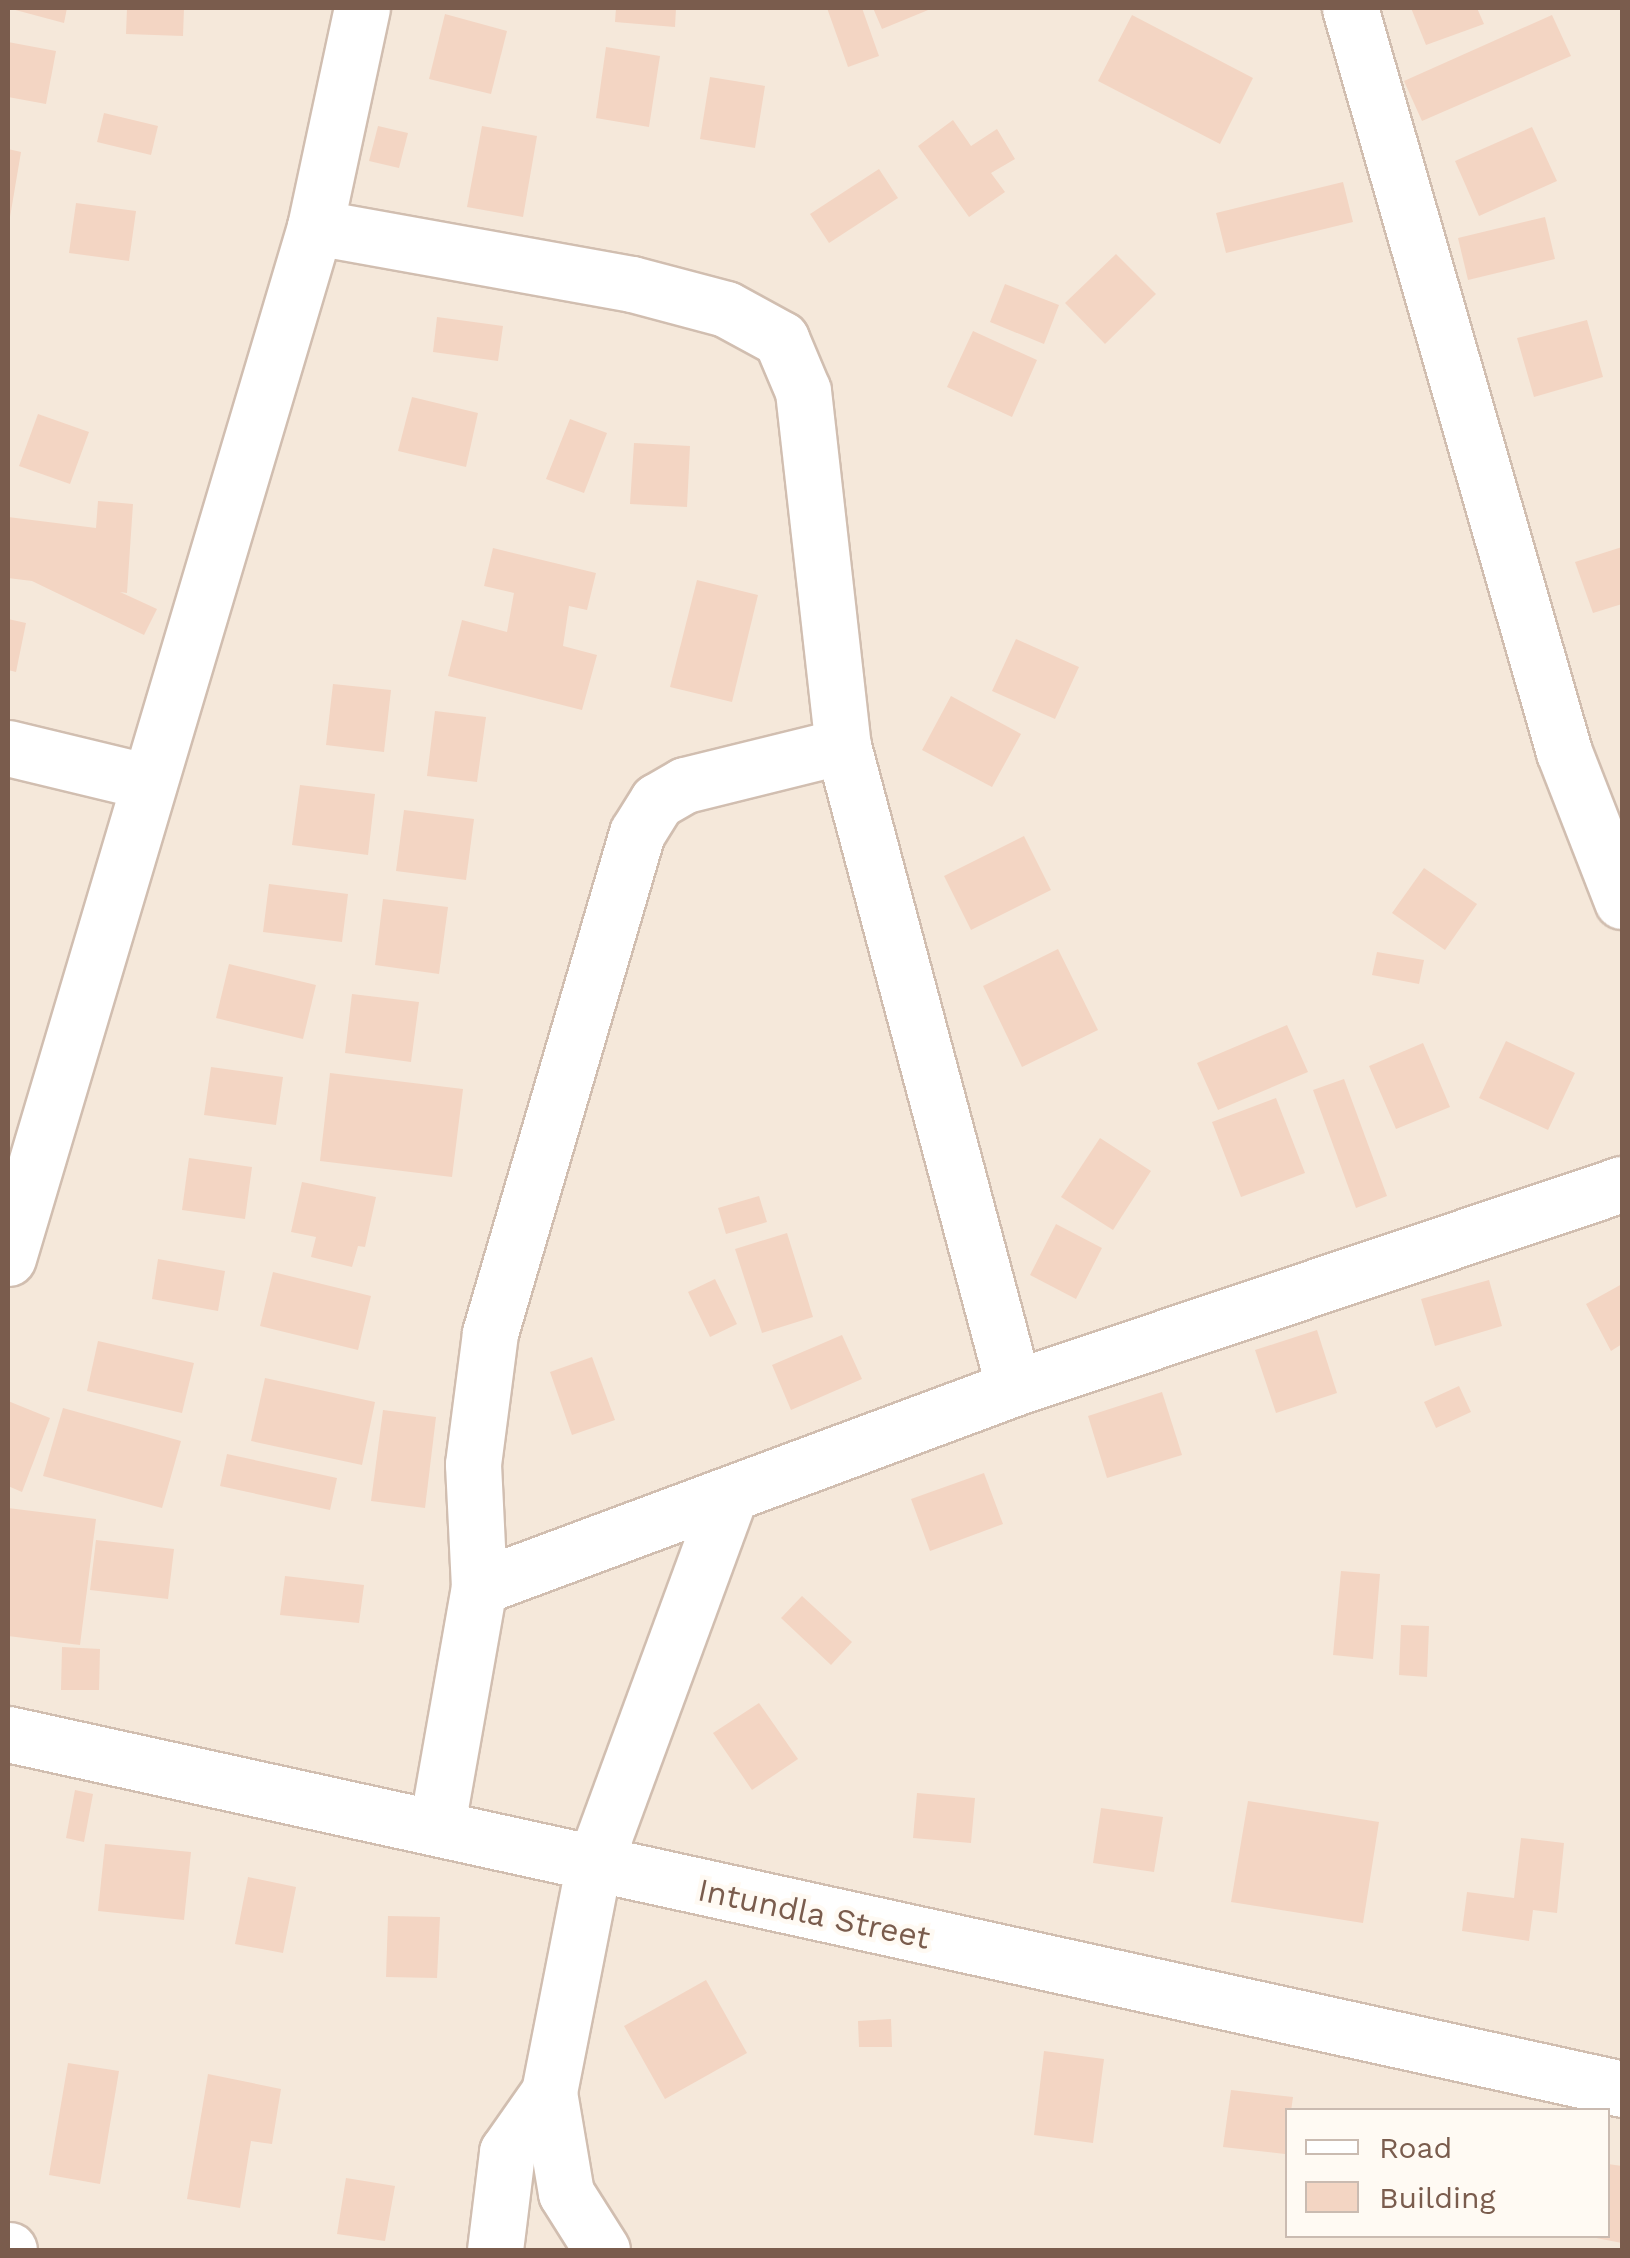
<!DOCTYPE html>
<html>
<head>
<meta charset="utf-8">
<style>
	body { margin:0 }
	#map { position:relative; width:1630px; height:2258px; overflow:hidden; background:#fdf6ec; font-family:"Work Sans",sans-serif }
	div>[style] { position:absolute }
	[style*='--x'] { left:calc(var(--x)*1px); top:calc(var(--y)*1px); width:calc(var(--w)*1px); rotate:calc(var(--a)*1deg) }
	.residential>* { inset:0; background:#f5e8da }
	.building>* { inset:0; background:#f3d5c3 }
	.roads { filter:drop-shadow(2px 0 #d1beb0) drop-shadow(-2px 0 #d1beb0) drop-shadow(0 2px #d1beb0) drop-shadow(0 -2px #d1beb0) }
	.minor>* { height:55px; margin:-27.5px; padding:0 27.5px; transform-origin:27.5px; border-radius:27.5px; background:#fff }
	span { translate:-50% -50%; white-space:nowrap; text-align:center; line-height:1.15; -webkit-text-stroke:9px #fffaf3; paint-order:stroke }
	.street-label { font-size:32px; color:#7a5c4d }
	.frame { position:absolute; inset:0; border:10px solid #7a5c4d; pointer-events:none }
	.legend { position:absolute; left:1285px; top:2108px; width:325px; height:130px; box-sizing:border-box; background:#fffaf3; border:2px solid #cabbb1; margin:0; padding:12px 18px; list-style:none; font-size:30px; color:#7a5c4d }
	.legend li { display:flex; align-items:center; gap:20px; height:50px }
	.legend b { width:50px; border:2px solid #cabbb1 }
</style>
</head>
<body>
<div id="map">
	<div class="residential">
		<div style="clip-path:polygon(evenodd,8px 8px,1622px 8px,1622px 2250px,8px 2250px,8px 8px,1288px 2110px,1608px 2110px,1608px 2236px,1288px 2236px,1288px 2110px)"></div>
	</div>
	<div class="building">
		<div style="clip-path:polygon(8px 8px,67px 8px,64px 23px)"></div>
		<div style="clip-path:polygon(127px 8px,184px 8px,183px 36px,126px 34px)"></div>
		<div style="clip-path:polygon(616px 8px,676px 8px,675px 27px,615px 22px)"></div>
		<div style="clip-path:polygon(827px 8px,862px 8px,879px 56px,848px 67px)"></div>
		<div style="clip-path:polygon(873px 8px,933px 8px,882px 29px)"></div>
		<div style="clip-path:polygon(1411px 8px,1477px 8px,1484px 24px,1426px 45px)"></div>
		<div style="clip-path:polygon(445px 14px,507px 31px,491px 94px,429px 79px)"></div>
		<div style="clip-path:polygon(1132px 15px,1253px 78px,1220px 144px,1098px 81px)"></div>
		<div style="clip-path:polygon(1552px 15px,1571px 56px,1422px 121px,1404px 81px)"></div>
		<div style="clip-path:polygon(8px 42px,56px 51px,46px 104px,8px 97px)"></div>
		<div style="clip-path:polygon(606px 47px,660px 56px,649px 127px,596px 118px)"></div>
		<div style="clip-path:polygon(710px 77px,765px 86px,755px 148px,700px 139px)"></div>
		<div style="clip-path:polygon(104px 113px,158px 126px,151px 155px,97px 142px)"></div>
		<div style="clip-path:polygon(953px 120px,971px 146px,997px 129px,1015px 159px,991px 173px,1005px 192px,969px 217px,918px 146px)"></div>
		<div style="clip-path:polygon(378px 126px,408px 133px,399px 168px,369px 161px)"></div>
		<div style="clip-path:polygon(482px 126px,537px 136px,523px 217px,467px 207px)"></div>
		<div style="clip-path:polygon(1532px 127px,1557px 181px,1479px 216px,1455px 161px)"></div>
		<div style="clip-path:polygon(8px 149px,21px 152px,10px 217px,8px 217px)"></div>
		<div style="clip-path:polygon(879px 169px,898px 198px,829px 243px,810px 214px)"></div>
		<div style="clip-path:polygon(1343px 182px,1353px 222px,1226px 253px,1216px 213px)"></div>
		<div style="clip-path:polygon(76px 203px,136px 211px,129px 261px,69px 253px)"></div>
		<div style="clip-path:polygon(1545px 217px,1555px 259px,1468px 280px,1458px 238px)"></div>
		<div style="clip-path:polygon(1116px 254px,1156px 294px,1105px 344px,1065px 303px)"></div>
		<div style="clip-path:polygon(1005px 284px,1059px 305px,1044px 344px,990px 322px)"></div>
		<div style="clip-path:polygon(437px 317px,503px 326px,498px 361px,433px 352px)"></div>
		<div style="clip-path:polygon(1587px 320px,1603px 377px,1534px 397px,1517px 338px)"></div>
		<div style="clip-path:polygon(973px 331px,1037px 360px,1012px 417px,947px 387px)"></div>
		<div style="clip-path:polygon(412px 397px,478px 413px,466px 467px,398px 451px)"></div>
		<div style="clip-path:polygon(38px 414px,89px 432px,70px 484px,19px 466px)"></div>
		<div style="clip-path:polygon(570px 419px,607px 433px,584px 493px,546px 479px)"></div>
		<div style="clip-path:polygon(634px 443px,690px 446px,687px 507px,630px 504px)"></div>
		<div style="clip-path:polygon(98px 501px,133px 504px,127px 593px,120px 592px,157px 609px,144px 635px,32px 581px,8px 578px,8px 517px,96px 528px)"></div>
		<div style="clip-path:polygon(1622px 547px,1622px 604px,1593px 613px,1575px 562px)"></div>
		<div style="clip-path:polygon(493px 548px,596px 573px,587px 610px,569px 606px,563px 646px,597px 655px,582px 710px,448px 676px,462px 620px,507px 632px,514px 593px,484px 586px)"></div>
		<div style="clip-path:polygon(697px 580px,758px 595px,732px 702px,670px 687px)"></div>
		<div style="clip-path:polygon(8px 619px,26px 623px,16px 672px,8px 670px)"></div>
		<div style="clip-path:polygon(1016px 639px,1079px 667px,1055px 719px,992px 691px)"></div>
		<div style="clip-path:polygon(333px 684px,391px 690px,384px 752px,326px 745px)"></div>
		<div style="clip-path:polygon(951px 696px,1021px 734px,992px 787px,922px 750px)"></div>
		<div style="clip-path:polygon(435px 711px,486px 717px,477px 782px,427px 776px)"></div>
		<div style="clip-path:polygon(300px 785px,375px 794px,368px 855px,292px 845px)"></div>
		<div style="clip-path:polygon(404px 810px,474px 819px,466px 880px,396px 871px)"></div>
		<div style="clip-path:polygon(1024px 836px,1051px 890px,971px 930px,944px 876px)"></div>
		<div style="clip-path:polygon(1424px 868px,1477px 904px,1445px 950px,1392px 913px)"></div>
		<div style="clip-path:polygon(269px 884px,348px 894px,342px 942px,263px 932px)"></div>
		<div style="clip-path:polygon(383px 899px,448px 907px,439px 974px,375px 965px)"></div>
		<div style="clip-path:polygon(1058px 949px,1098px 1030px,1022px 1067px,983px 986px)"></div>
		<div style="clip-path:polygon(1377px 952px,1424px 960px,1419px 984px,1372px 975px)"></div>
		<div style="clip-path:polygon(229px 964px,316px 985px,303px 1039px,216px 1018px)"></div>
		<div style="clip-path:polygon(352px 994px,419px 1002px,411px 1062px,345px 1053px)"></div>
		<div style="clip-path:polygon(1287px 1025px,1308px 1072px,1218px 1110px,1197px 1063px)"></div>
		<div style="clip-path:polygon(1506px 1041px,1575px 1073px,1548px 1130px,1479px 1098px)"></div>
		<div style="clip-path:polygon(1423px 1043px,1450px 1107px,1396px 1129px,1369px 1066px)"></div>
		<div style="clip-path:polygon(211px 1067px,283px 1077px,276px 1125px,204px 1115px)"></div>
		<div style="clip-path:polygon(330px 1073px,463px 1089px,452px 1177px,320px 1161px)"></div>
		<div style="clip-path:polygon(1344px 1079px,1387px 1196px,1356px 1208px,1313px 1090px)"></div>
		<div style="clip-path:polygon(1276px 1098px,1305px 1173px,1241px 1197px,1212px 1122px)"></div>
		<div style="clip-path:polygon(1100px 1138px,1151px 1171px,1113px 1230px,1061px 1197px)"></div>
		<div style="clip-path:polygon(189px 1158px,252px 1167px,245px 1219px,182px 1210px)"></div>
		<div style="clip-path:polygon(302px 1182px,376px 1197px,365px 1247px,358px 1246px,352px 1267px,311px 1257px,316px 1237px,291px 1232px)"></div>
		<div style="clip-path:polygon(759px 1196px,767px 1222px,726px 1234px,718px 1208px)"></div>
		<div style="clip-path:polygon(1056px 1224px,1102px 1248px,1076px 1299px,1030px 1275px)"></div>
		<div style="clip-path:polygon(787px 1233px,813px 1317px,762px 1333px,735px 1249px)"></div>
		<div style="clip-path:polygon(158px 1259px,225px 1271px,218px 1311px,152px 1299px)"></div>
		<div style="clip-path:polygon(273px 1272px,371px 1296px,358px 1350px,260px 1326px)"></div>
		<div style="clip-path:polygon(715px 1279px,737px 1324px,710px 1337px,688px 1292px)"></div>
		<div style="clip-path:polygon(1489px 1280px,1502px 1326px,1435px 1346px,1421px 1299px)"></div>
		<div style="clip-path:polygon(1622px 1284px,1622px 1344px,1611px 1351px,1586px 1304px)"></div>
		<div style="clip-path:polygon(1317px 1330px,1337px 1393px,1276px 1413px,1255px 1350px)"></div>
		<div style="clip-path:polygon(842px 1335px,862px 1379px,791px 1410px,772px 1365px)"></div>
		<div style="clip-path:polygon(98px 1341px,194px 1363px,182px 1413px,87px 1391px)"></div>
		<div style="clip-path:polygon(592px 1357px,615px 1420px,572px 1435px,550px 1372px)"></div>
		<div style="clip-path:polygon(265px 1378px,375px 1402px,362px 1465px,251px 1441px)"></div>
		<div style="clip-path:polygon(1459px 1386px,1471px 1412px,1436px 1428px,1424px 1402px)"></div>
		<div style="clip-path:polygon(1162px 1392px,1182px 1455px,1107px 1478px,1088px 1416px)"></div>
		<div style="clip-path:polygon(8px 1401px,50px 1418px,22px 1492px,8px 1486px)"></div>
		<div style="clip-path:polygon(63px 1408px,181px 1441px,162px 1508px,43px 1476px)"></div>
		<div style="clip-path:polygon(383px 1410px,436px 1417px,425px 1508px,371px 1501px)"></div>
		<div style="clip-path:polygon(227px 1454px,337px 1478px,330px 1510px,220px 1486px)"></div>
		<div style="clip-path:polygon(984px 1473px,1003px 1524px,930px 1551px,911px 1499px)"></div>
		<div style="clip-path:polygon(8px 1508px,96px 1519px,80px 1645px,8px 1636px)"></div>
		<div style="clip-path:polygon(96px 1540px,174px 1549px,168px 1599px,90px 1590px)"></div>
		<div style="clip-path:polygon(1341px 1571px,1380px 1574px,1373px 1659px,1333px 1655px)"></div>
		<div style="clip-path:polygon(285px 1576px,364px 1585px,359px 1623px,280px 1615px)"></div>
		<div style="clip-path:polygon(802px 1596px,852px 1642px,831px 1665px,781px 1618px)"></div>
		<div style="clip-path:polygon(1401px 1625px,1429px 1626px,1427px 1677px,1399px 1675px)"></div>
		<div style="clip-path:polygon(62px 1647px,100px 1649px,99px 1690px,61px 1690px)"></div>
		<div style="clip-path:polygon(759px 1703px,798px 1759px,752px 1790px,713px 1733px)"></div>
		<div style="clip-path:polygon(75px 1790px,93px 1794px,84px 1842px,66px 1838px)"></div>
		<div style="clip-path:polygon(917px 1793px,975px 1798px,971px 1843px,913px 1838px)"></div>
		<div style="clip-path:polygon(1248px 1801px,1379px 1822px,1363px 1923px,1231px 1902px)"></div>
		<div style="clip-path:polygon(1101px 1808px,1163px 1817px,1154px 1872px,1093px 1863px)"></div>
		<div style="clip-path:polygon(1521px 1838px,1564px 1843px,1557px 1913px,1533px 1910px,1529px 1941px,1462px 1931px,1467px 1892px,1514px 1898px)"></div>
		<div style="clip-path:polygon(105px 1844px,191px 1852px,184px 1920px,98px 1911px)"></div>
		<div style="clip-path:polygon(248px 1877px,296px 1887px,283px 1953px,235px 1944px)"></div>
		<div style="clip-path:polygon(388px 1916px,440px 1917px,437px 1978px,386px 1977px)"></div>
		<div style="clip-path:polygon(706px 1980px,747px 2053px,665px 2099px,624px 2026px)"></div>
		<div style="clip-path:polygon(891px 2019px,892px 2047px,859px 2047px,858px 2021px)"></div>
		<div style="clip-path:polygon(1044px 2051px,1104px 2059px,1093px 2143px,1034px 2135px)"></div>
		<div style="clip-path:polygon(68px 2063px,119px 2071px,100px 2184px,49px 2175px)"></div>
		<div style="clip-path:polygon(208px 2074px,281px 2089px,272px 2144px,251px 2141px,240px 2208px,187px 2199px)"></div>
		<div style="clip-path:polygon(1231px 2090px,1293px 2097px,1285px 2154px,1223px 2147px)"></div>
		<div style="clip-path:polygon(1608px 2164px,1622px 2166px,1622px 2243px,1591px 2237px,1608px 2236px)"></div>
		<div style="clip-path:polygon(346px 2178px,395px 2186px,385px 2241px,337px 2234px)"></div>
	</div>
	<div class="roads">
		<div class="minor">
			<div style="--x:1350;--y:8;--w:774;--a:73.95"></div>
			<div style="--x:1564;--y:752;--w:160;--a:68.7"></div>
			<div style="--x:315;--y:227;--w:322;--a:10.2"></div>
			<div style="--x:632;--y:284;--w:97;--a:14.9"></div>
			<div style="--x:726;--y:309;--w:63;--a:28.6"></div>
			<div style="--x:781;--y:339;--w:56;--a:67.1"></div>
			<div style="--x:803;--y:391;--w:357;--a:83.6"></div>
			<div style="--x:843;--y:746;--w:664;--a:75.09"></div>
			<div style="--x:8;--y:748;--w:145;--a:13.6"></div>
			<div style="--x:8;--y:1258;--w:1076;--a:-73.42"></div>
			<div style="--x:315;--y:227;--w:224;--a:-77.9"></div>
			<div style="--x:479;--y:1587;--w:123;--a:-92.8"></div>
			<div style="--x:473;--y:1464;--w:132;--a:-82.6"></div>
			<div style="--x:490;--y:1333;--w:521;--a:-73.62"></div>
			<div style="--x:637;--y:833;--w:38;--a:-58"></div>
			<div style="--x:657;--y:801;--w:32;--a:-30"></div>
			<div style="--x:685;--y:785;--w:163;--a:-13.9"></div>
			<div style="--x:8;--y:1734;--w:1653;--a:12.4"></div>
			<div style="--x:437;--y:1825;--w:242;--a:-80"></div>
			<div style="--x:479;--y:1587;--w:571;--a:-20.4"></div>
			<div style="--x:1014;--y:1388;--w:641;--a:-18.55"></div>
			<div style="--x:8;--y:2250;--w:1;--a:0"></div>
			<div style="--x:495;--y:2250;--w:99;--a:-83"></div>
			<div style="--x:507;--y:2152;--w:73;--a:-55"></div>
			<div style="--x:602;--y:2250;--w:67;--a:-122.3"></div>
			<div style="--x:566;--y:2193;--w:102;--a:-99.6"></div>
			<div style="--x:549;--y:2092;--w:229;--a:-78.9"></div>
			<div style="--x:593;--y:1867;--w:394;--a:-69.8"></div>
		</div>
	</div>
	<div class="street-label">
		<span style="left:814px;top:1914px;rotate:12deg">Intundla Street</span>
	</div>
	<div class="frame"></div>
	<ul class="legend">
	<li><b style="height:12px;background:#fff"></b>Road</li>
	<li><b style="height:28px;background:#f3d5c3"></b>Building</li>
	</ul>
</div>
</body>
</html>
